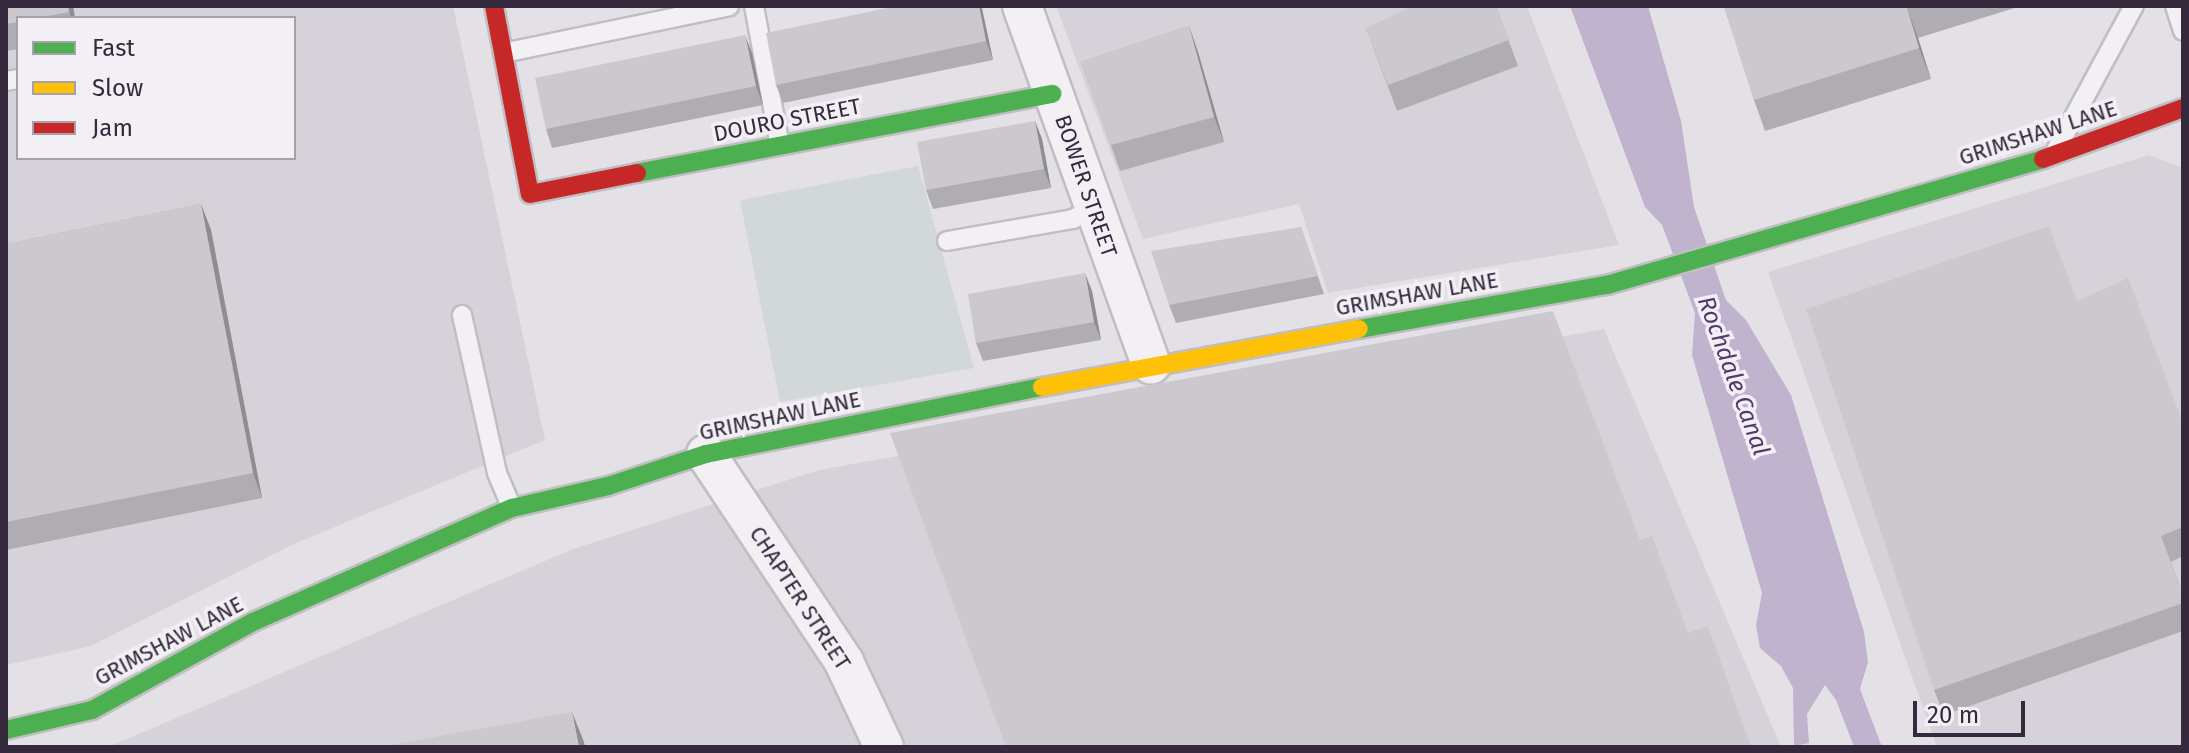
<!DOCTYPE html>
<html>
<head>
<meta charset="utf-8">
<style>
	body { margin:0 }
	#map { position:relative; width:2189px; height:753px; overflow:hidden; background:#e4e1e6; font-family:"Fira Sans",sans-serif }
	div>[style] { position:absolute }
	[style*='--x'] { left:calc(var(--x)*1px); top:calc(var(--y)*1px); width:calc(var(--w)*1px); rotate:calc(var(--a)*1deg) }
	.built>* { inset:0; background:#d6d2d9 }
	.green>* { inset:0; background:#d1d8d7 }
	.water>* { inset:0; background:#bfb3ce }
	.roads { filter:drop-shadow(2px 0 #c1bec2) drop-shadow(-2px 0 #c1bec2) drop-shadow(0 2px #c1bec2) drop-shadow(0 -2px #c1bec2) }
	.lane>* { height:18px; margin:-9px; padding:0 9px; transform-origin:9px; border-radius:9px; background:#f2f0f3 }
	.street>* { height:38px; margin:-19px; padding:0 19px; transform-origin:19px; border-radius:19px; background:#f2f0f3 }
	.fast>* { height:18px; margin:-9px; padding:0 9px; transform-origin:9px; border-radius:9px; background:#4caf50 }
	.slow>* { height:18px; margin:-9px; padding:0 9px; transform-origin:9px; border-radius:9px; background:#ffc107 }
	.jam>* { height:18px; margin:-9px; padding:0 9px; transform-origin:9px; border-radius:9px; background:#c62828 }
	.wall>* { inset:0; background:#afadb1 }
	.shaded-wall>* { inset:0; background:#8f8d90 }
	.building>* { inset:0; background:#ccc9ce }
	span { translate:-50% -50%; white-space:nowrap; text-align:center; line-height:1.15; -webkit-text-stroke:7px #f2eff5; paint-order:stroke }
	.street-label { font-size:22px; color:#352a3d }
	.water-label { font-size:24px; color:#51396c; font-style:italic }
	.frame { position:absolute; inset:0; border:8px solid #352a3d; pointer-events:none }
	.legend { position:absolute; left:16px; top:16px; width:280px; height:144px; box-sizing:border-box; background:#f2eff5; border:2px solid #a6a0ab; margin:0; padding:10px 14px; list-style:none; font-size:24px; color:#352a3d }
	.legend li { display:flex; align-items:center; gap:16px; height:40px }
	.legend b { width:40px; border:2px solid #a6a0ab }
	.scale { position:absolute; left:1913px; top:701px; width:112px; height:36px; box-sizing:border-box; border:4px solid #352a3d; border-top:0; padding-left:10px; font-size:24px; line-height:28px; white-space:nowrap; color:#352a3d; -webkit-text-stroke:6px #f2eff5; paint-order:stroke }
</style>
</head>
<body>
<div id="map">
	<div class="built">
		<div style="clip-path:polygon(evenodd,6px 6px,453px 6px,545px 440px,296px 543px,91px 646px,6px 665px,6px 6px,18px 18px,294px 18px,294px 158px,18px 158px,18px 18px)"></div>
		<div style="clip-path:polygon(1056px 6px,1527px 6px,1619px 245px,1328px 293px,1299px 204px,1143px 239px)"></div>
		<div style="clip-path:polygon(2149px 155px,2183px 168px,2183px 747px,1937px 747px,1768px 272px)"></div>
		<div style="clip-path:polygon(1604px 329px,1781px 747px,108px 747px,573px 549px,819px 470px)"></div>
	</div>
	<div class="green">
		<div style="clip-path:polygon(918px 166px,974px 368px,780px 402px,740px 200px)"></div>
	</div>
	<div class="water">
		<div style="clip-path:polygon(1570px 6px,1648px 6px,1681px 121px,1694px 207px,1726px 300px,1746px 320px,1791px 395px,1864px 632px,1868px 662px,1860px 689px,1882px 747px,1854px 747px,1836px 700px,1825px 685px,1807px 714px,1809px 743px,1794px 746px,1793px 688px,1781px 666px,1760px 648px,1756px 625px,1762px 593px,1692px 355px,1695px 313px,1662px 225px,1645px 207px)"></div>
	</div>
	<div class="roads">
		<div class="lane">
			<div style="--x:754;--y:6;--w:142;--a:79.5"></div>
			<div style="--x:2175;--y:6;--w:26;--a:72"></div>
			<div style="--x:503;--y:53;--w:231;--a:-11.7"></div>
			<div style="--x:6;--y:81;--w:12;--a:-9"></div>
			<div style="--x:2056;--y:150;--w:164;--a:-61.6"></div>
			<div style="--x:947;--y:241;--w:128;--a:-9.9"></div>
			<div style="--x:1073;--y:219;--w:24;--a:-28"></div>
			<div style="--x:462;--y:315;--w:162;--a:77.5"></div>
			<div style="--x:497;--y:473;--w:38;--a:67"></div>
		</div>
		<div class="street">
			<div style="--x:1022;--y:6;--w:381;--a:70.2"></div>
			<div style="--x:706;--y:454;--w:250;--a:56.4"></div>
			<div style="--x:844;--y:662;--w:94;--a:64.8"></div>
		</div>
		<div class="fast">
			<div style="--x:637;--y:173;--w:423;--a:-10.8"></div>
			<div style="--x:1359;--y:329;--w:252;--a:-10.1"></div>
			<div style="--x:1607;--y:285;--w:454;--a:-16.1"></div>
			<div style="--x:6;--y:730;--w:88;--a:-13.1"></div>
			<div style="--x:92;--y:710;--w:183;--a:-28.7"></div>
			<div style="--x:253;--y:622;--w:283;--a:-23.8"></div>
			<div style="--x:512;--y:508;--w:98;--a:-12.9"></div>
			<div style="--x:608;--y:486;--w:103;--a:-18.1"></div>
			<div style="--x:706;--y:454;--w:343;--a:-11.3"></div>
		</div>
		<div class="slow">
			<div style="--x:1042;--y:387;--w:322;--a:-10.4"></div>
		</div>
		<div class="jam">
			<div style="--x:494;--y:6;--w:191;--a:79.2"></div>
			<div style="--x:530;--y:194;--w:109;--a:-11.1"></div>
			<div style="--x:2043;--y:159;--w:149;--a:-20"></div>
		</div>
	</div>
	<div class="wall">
		<div style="clip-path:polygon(6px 6px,73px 6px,75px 18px,18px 18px,18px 49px,6px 51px)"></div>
		<div style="clip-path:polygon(897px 6px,981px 6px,993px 60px,783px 103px,776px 85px)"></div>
		<div style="clip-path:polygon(1496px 6px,1518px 66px,1397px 111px,1366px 28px)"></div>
		<div style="clip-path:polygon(1724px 6px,2021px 6px,1918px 38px,1931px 79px,1765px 131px,1754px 100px)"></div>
		<div style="clip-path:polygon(1189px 26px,1198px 52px,1224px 142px,1120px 171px,1081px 62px)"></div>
		<div style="clip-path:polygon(752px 53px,763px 105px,552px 148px,546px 129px)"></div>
		<div style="clip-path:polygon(1035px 121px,1042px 139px,1051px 188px,933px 209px,926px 190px)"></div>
		<div style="clip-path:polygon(201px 204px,211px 230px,262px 498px,6px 550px,6px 244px)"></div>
		<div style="clip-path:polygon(1301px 227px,1324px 294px,1176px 323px,1169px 305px)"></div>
		<div style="clip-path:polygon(1092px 291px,1101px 340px,983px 361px,976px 343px)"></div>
		<div style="clip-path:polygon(2077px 301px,2183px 423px,2183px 556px,2171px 562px,2183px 595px,2183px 631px,1944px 715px,1934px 690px)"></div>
	</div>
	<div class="shaded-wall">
		<div style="clip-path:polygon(68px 6px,73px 6px,75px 18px,71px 18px)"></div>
		<div style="clip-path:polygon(979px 6px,981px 6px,982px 8px,993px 60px,986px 41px)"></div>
		<div style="clip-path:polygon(1907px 8px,1918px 38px,1931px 79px,1919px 48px)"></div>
		<div style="clip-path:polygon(1189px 26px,1198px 52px,1224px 142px,1214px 117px)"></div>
		<div style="clip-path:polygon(745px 35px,752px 53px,763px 105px,756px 86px)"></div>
		<div style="clip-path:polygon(1035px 121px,1042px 139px,1051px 188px,1044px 169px)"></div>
		<div style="clip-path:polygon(201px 204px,211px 230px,262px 498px,253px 473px)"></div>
		<div style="clip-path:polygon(1085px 273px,1092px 291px,1101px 340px,1094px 322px)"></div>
		<div style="clip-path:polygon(572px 712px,584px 742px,585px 747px,579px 747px)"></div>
	</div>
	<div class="building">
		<div style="clip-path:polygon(6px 6px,68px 6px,69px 12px,37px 18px,18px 18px,18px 22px,6px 24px)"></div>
		<div style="clip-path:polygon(897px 6px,979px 6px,986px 41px,776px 85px,766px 33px)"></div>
		<div style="clip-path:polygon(1413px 6px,1496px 6px,1509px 40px,1388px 85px,1366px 28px)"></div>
		<div style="clip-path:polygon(1724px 6px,1912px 6px,1907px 8px,1919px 48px,1754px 100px)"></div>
		<div style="clip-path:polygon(1189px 26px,1214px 117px,1111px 145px,1081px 62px)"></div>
		<div style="clip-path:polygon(745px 35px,756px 86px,546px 129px,535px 78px)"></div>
		<div style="clip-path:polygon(1035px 121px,1044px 169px,926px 190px,917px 142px)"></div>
		<div style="clip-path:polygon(201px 204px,253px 473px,6px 522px,6px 244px)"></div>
		<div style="clip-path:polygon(2049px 226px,2077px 301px,2128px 278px,2183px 423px,2183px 527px,2161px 536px,2183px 595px,2183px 603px,1934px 690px,1806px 309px)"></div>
		<div style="clip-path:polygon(1301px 227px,1318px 276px,1169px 305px,1151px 251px)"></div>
		<div style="clip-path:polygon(1085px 273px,1094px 322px,976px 343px,968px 294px)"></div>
		<div style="clip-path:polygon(1553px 311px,1640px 540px,1652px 536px,1688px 633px,1708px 626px,1751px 747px,1006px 747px,890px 433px)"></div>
		<div style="clip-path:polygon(572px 712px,579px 747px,380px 747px)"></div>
	</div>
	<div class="street-label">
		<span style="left:787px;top:120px;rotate:-11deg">DOURO STREET</span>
		<span style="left:2038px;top:133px;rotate:-18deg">GRIMSHAW LANE</span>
		<span style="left:1086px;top:186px;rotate:71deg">BOWER STREET</span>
		<span style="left:1417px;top:294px;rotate:-10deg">GRIMSHAW LANE</span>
		<span style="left:780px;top:416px;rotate:-12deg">GRIMSHAW LANE</span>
		<span style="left:800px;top:598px;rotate:57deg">CHAPTER STREET</span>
		<span style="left:169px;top:641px;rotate:-28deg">GRIMSHAW LANE</span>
	</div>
	<div class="water-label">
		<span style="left:1733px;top:376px;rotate:70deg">Rochdale Canal</span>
	</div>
	<div class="frame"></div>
	<ul class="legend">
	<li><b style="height:10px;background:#4caf50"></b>Fast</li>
	<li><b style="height:10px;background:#ffc107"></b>Slow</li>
	<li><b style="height:10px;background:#c62828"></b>Jam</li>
	</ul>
	<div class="scale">20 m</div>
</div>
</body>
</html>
